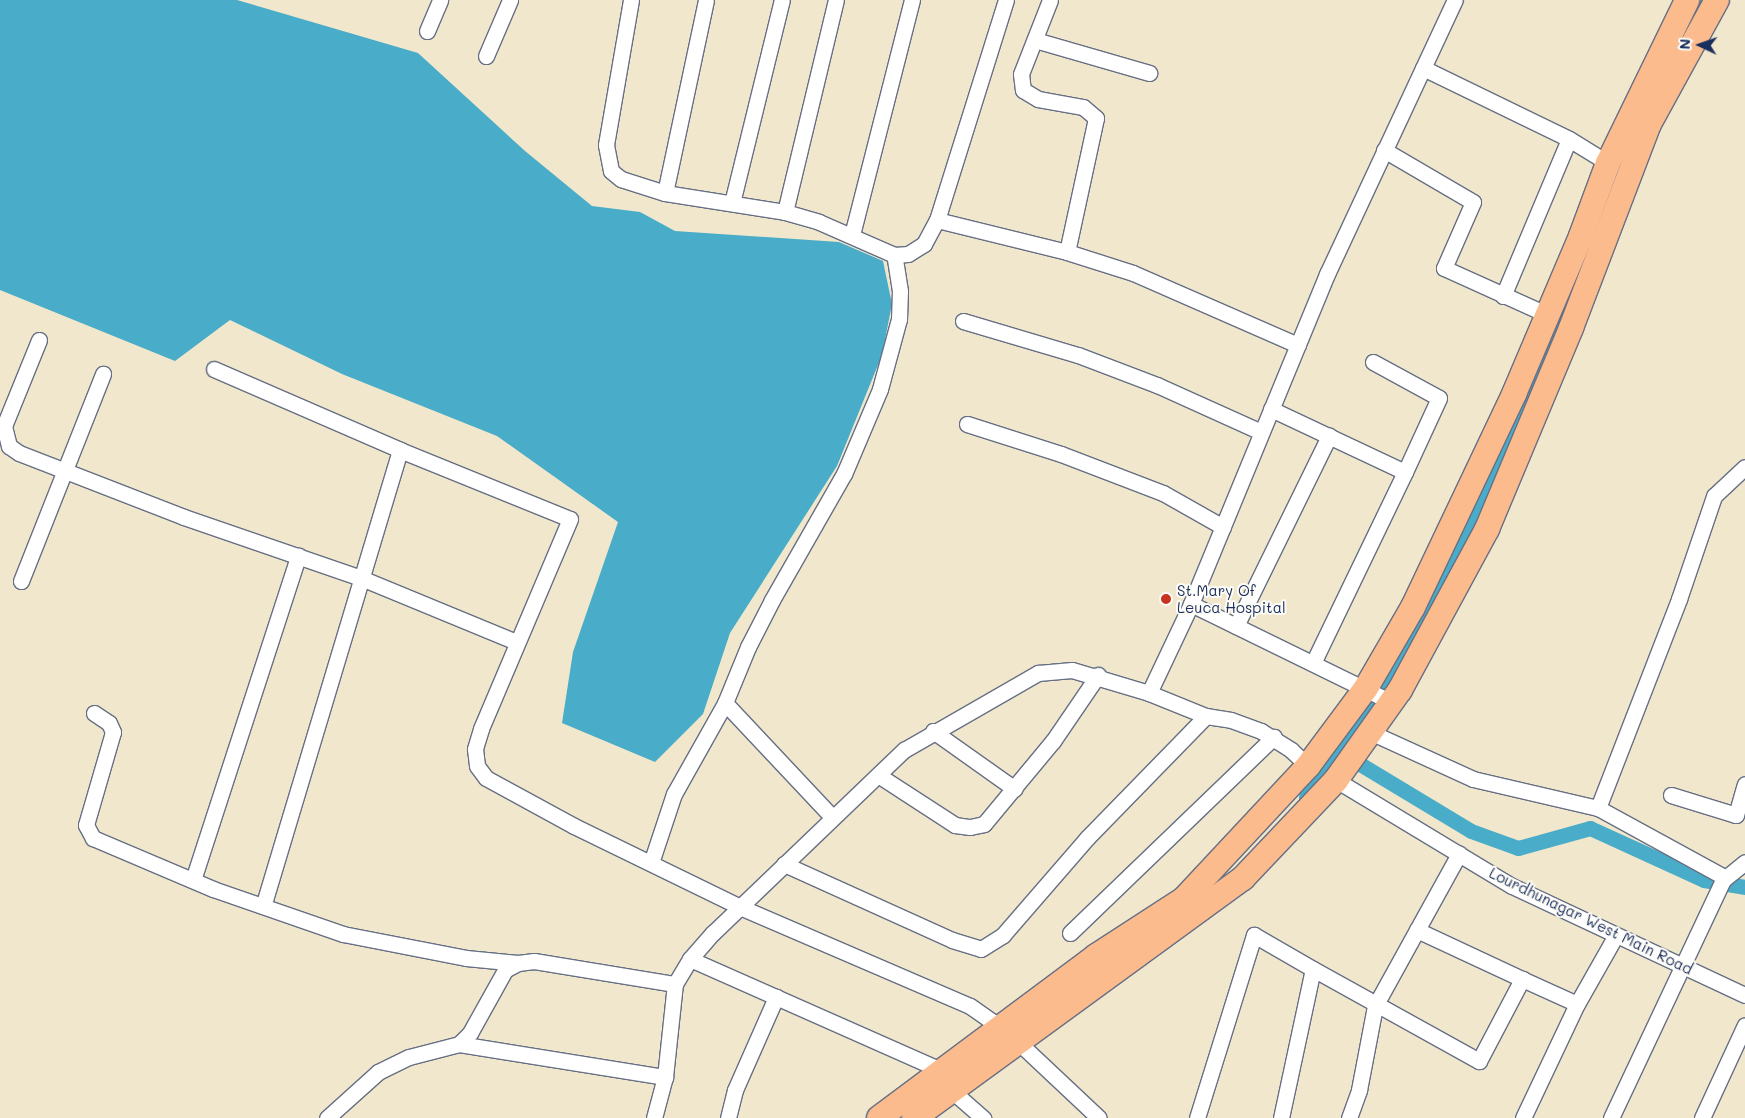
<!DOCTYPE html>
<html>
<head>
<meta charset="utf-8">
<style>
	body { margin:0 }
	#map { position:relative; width:1745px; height:1118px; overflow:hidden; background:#f0e7cc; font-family:Mali,sans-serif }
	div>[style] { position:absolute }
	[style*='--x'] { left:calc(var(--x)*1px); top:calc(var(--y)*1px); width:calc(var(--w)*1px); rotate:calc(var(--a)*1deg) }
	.water>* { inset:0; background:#49acc8 }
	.canal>* { height:15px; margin:-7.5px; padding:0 7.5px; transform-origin:7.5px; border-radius:7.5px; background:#49acc8 }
	.roads { filter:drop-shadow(1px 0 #666f84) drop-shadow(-1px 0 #666f84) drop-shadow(0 1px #666f84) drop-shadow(0 -1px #666f84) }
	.minor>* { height:15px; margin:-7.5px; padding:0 7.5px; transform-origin:7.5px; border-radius:7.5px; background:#fff }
	.primary>* { height:24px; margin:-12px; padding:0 12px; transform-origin:12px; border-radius:12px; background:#fbbb8d }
	.dots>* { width:14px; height:14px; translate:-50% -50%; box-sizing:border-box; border:2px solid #fdfcf7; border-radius:50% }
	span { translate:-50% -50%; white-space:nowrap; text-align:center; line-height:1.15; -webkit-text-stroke:4px #fdfcf7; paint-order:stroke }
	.poi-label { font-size:15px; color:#1b2f5e }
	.left { translate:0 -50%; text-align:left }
	.street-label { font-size:15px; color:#1b2f5e }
	.north { position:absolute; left:1675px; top:20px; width:50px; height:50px; -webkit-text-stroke:4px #fdfcf7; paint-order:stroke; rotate:273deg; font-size:14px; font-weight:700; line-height:20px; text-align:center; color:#1b2f5e }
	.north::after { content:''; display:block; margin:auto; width:18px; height:22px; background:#1b2f5e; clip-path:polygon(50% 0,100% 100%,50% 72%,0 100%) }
</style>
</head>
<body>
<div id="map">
	<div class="water">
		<div style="clip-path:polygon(0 0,237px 0,418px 53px,525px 151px,592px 206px,640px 212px,675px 231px,839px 242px,883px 261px,892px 304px,882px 355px,837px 466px,730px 633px,703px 714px,655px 762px,562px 723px,573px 652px,618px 522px,497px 436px,342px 374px,230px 320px,175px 361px,0 290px)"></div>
	</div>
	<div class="canal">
		<div style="--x:1674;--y:52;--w:59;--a:-61.7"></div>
		<div style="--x:1345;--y:755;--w:147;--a:31.1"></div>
		<div style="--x:1471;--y:831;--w:50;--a:19.9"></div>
		<div style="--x:1518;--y:848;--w:75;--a:-15.5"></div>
		<div style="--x:1590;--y:828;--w:125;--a:24.5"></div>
		<div style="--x:1704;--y:880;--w:42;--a:9.7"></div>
		<div style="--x:1306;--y:797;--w:145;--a:-54"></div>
		<div style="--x:1391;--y:680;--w:254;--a:-64"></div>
		<div style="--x:1502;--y:452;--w:239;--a:-67.1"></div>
	</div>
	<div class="roads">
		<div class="minor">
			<div style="--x:631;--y:0;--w:147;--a:99.8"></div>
			<div style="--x:606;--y:145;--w:26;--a:79"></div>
			<div style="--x:611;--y:171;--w:13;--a:39"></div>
			<div style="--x:621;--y:179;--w:46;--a:17.7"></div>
			<div style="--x:665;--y:193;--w:121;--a:9"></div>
			<div style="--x:785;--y:212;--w:35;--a:16"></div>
			<div style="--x:819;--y:222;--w:82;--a:23.7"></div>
			<div style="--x:894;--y:255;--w:14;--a:-4"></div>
			<div style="--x:908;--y:254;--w:19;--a:-32"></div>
			<div style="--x:924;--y:244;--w:27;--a:-62"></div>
			<div style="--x:937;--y:220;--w:134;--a:13.8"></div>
			<div style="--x:1067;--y:252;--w:69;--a:17.7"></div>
			<div style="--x:1133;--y:273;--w:180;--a:23.6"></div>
			<div style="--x:1050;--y:0;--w:79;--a:111.4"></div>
			<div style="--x:1021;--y:74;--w:16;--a:83"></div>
			<div style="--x:1023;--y:90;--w:17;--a:31"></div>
			<div style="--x:1038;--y:99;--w:46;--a:10.1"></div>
			<div style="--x:1083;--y:107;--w:17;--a:40"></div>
			<div style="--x:1096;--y:118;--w:137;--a:102.2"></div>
			<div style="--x:427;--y:31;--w:34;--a:-67"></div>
			<div style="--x:1035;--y:40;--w:119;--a:16.1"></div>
			<div style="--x:486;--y:56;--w:61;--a:-66.8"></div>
			<div style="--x:1423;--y:68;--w:162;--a:25.9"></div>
			<div style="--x:1569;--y:139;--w:46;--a:31.6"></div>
			<div style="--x:1384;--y:150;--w:103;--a:30.3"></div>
			<div style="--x:1473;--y:202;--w:72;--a:113.7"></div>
			<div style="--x:1444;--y:268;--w:114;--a:24.3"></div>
			<div style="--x:665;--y:193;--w:197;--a:-78"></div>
			<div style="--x:732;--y:203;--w:209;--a:-76.2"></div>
			<div style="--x:785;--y:212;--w:218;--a:-76.5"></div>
			<div style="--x:937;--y:220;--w:231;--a:-72.6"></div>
			<div style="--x:852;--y:235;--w:243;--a:-75.7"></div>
			<div style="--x:1503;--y:296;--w:170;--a:-67.2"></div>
			<div style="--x:963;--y:321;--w:120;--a:16.5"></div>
			<div style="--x:1078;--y:355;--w:85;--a:20.8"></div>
			<div style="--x:1157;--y:385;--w:114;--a:24.3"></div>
			<div style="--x:39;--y:340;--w:93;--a:112.1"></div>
			<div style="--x:4;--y:426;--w:21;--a:76"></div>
			<div style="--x:9;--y:446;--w:12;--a:35"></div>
			<div style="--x:19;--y:453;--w:177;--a:21.2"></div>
			<div style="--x:184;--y:517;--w:187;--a:19"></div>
			<div style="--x:361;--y:578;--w:168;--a:22.4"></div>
			<div style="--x:1373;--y:362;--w:75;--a:28.6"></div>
			<div style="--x:1439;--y:398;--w:81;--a:114.7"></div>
			<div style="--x:214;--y:369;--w:203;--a:23.5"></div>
			<div style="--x:400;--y:450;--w:476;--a:106.7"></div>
			<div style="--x:1271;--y:409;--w:148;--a:25.2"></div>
			<div style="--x:1405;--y:472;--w:212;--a:115.7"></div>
			<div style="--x:967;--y:424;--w:99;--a:17.7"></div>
			<div style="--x:1061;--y:454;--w:109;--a:20.9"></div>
			<div style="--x:1163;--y:493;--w:69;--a:29.5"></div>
			<div style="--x:400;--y:450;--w:183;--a:22.1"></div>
			<div style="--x:570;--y:519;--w:228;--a:113"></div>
			<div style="--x:481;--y:729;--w:21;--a:107"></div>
			<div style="--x:475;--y:749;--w:17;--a:83"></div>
			<div style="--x:477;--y:766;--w:15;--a:53"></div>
			<div style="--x:486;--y:778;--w:100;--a:28.6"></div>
			<div style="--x:574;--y:826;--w:185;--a:26"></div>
			<div style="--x:740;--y:907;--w:250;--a:23.3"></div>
			<div style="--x:970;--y:1006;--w:39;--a:35"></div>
			<div style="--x:21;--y:581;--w:223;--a:-68.4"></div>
			<div style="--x:1191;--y:604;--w:223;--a:26.1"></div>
			<div style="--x:1236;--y:626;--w:212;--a:-63.9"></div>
			<div style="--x:1149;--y:693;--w:61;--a:22"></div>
			<div style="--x:1206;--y:716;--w:25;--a:9"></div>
			<div style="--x:1231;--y:720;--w:32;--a:20"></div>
			<div style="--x:1261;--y:731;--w:36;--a:32"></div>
			<div style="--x:1291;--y:750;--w:23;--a:43"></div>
			<div style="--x:725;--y:703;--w:156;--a:46.8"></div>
			<div style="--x:94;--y:713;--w:18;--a:34"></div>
			<div style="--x:109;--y:723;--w:10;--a:66"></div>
			<div style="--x:113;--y:732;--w:97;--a:106.2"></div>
			<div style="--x:86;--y:825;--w:15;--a:62"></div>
			<div style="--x:93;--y:838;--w:130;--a:23"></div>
			<div style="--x:213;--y:889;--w:138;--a:19.1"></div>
			<div style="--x:343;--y:934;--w:125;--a:11"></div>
			<div style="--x:466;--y:958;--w:52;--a:5.5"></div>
			<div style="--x:933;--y:731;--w:100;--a:35.3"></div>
			<div style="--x:1370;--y:732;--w:113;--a:24.5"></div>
			<div style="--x:1473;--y:779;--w:128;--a:13.1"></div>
			<div style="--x:1598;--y:808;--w:144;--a:28.7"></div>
			<div style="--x:878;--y:775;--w:92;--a:33"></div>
			<div style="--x:955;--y:825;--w:15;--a:8"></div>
			<div style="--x:970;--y:827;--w:14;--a:-12"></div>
			<div style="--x:984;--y:824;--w:108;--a:-50.3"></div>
			<div style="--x:1053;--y:741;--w:80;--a:-55.7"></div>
			<div style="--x:1336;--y:780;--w:205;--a:31.1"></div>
			<div style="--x:1512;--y:886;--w:257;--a:25.1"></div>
			<div style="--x:1671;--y:795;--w:68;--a:17.1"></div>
			<div style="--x:1736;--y:815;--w:32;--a:-74"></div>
			<div style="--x:1598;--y:808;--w:224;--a:-68.8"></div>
			<div style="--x:1679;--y:599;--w:109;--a:-71.2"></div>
			<div style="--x:1714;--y:496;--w:42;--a:-43.1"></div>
			<div style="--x:651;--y:863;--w:73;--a:-71.6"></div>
			<div style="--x:674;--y:794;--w:104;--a:-60.7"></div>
			<div style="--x:725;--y:703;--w:61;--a:-67.7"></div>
			<div style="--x:748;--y:647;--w:53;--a:-62.9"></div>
			<div style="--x:772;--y:600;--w:145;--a:-60.3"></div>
			<div style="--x:844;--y:474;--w:92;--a:-67"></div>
			<div style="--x:880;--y:389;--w:73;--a:-74.8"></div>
			<div style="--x:899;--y:319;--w:28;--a:-88"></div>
			<div style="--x:900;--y:291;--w:36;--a:-99"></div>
			<div style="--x:784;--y:864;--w:184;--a:24.3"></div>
			<div style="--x:952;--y:940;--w:30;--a:17"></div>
			<div style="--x:981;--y:949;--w:26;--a:-32"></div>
			<div style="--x:1003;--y:935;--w:128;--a:-49.1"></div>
			<div style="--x:1087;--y:838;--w:170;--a:-45.7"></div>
			<div style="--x:193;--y:880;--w:341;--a:-72"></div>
			<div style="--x:1417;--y:930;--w:116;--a:25"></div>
			<div style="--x:1070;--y:933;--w:283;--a:-43.9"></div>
			<div style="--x:690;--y:959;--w:277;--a:23.9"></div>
			<div style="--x:1017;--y:1041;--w:112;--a:43.2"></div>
			<div style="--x:459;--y:1044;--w:209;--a:9.1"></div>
			<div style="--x:951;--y:1090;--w:43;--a:41.2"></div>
			<div style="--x:327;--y:1118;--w:69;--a:-42"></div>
			<div style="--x:378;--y:1072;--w:34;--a:-26"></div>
			<div style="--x:409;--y:1057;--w:52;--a:-14.6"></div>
			<div style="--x:459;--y:1044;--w:16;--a:-45"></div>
			<div style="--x:470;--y:1033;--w:72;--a:-60.9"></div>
			<div style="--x:505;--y:970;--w:15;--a:-28"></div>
			<div style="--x:518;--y:963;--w:16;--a:-7"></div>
			<div style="--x:534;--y:961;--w:143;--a:9.3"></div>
			<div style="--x:675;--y:984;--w:29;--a:-59"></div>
			<div style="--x:690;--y:959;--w:35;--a:-49"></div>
			<div style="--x:713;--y:933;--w:265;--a:-43.8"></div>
			<div style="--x:904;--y:750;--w:155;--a:-29.9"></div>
			<div style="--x:1038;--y:673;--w:34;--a:-5"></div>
			<div style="--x:1072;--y:670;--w:80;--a:16.6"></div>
			<div style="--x:1149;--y:693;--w:98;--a:-64.7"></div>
			<div style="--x:1191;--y:604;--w:357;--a:-67.6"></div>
			<div style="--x:1327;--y:274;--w:302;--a:-65"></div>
			<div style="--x:654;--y:1118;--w:42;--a:-75"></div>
			<div style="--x:665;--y:1077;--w:94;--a:-83.9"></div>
			<div style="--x:728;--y:1118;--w:29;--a:-76"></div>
			<div style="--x:735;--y:1090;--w:102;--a:-66.2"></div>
			<div style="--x:1197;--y:1118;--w:192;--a:-72.7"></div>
			<div style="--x:1254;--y:935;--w:68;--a:30"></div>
			<div style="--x:1281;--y:1118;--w:152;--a:-77.9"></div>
			<div style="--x:1313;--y:969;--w:190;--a:29"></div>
			<div style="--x:1479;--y:1061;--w:93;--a:-62.3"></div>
			<div style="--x:1522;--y:979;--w:60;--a:24.4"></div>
			<div style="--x:1349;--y:1118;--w:30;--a:-70"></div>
			<div style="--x:1359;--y:1090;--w:86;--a:-79.2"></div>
			<div style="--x:1375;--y:1006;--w:174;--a:-61.1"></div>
			<div style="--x:1523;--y:1118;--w:126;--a:-64.7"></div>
			<div style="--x:1577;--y:1004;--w:79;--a:-60.5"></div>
			<div style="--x:1611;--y:1118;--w:263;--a:-64.8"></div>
			<div style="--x:1723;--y:880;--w:28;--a:-39"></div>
			<div style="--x:1702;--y:1118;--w:102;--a:-65.2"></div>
		</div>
		<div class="primary">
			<div style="--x:879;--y:1118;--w:271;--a:-36.7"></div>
			<div style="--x:1096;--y:956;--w:105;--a:-32.9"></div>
			<div style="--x:1184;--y:899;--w:182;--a:-47"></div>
			<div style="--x:1308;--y:766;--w:97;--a:-53.4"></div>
			<div style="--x:1366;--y:688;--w:94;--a:-59.9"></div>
			<div style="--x:1413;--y:607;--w:236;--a:-64.6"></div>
			<div style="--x:1514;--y:394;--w:172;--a:-67"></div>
			<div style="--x:1581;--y:236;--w:78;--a:-69.7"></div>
			<div style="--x:1608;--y:163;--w:181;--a:-64.1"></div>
			<div style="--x:914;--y:1118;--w:407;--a:-36.1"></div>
			<div style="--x:1243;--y:878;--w:135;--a:-46.5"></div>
			<div style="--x:1336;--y:780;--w:110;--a:-54.6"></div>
			<div style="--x:1400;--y:690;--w:183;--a:-61.6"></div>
			<div style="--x:1487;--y:529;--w:218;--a:-67.3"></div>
			<div style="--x:1571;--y:328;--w:218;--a:-69.1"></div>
			<div style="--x:1649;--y:124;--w:141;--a:-61.3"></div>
		</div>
	</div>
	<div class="dots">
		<div style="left:1166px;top:599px;background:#c8321e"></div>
	</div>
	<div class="poi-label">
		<span class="left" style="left:1177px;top:599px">St.Mary Of<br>Leuca Hospital</span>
	</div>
	<div class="street-label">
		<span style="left:1591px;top:921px;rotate:26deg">Lourdhunagar West Main Road</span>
	</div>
	<div class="north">N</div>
</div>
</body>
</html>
